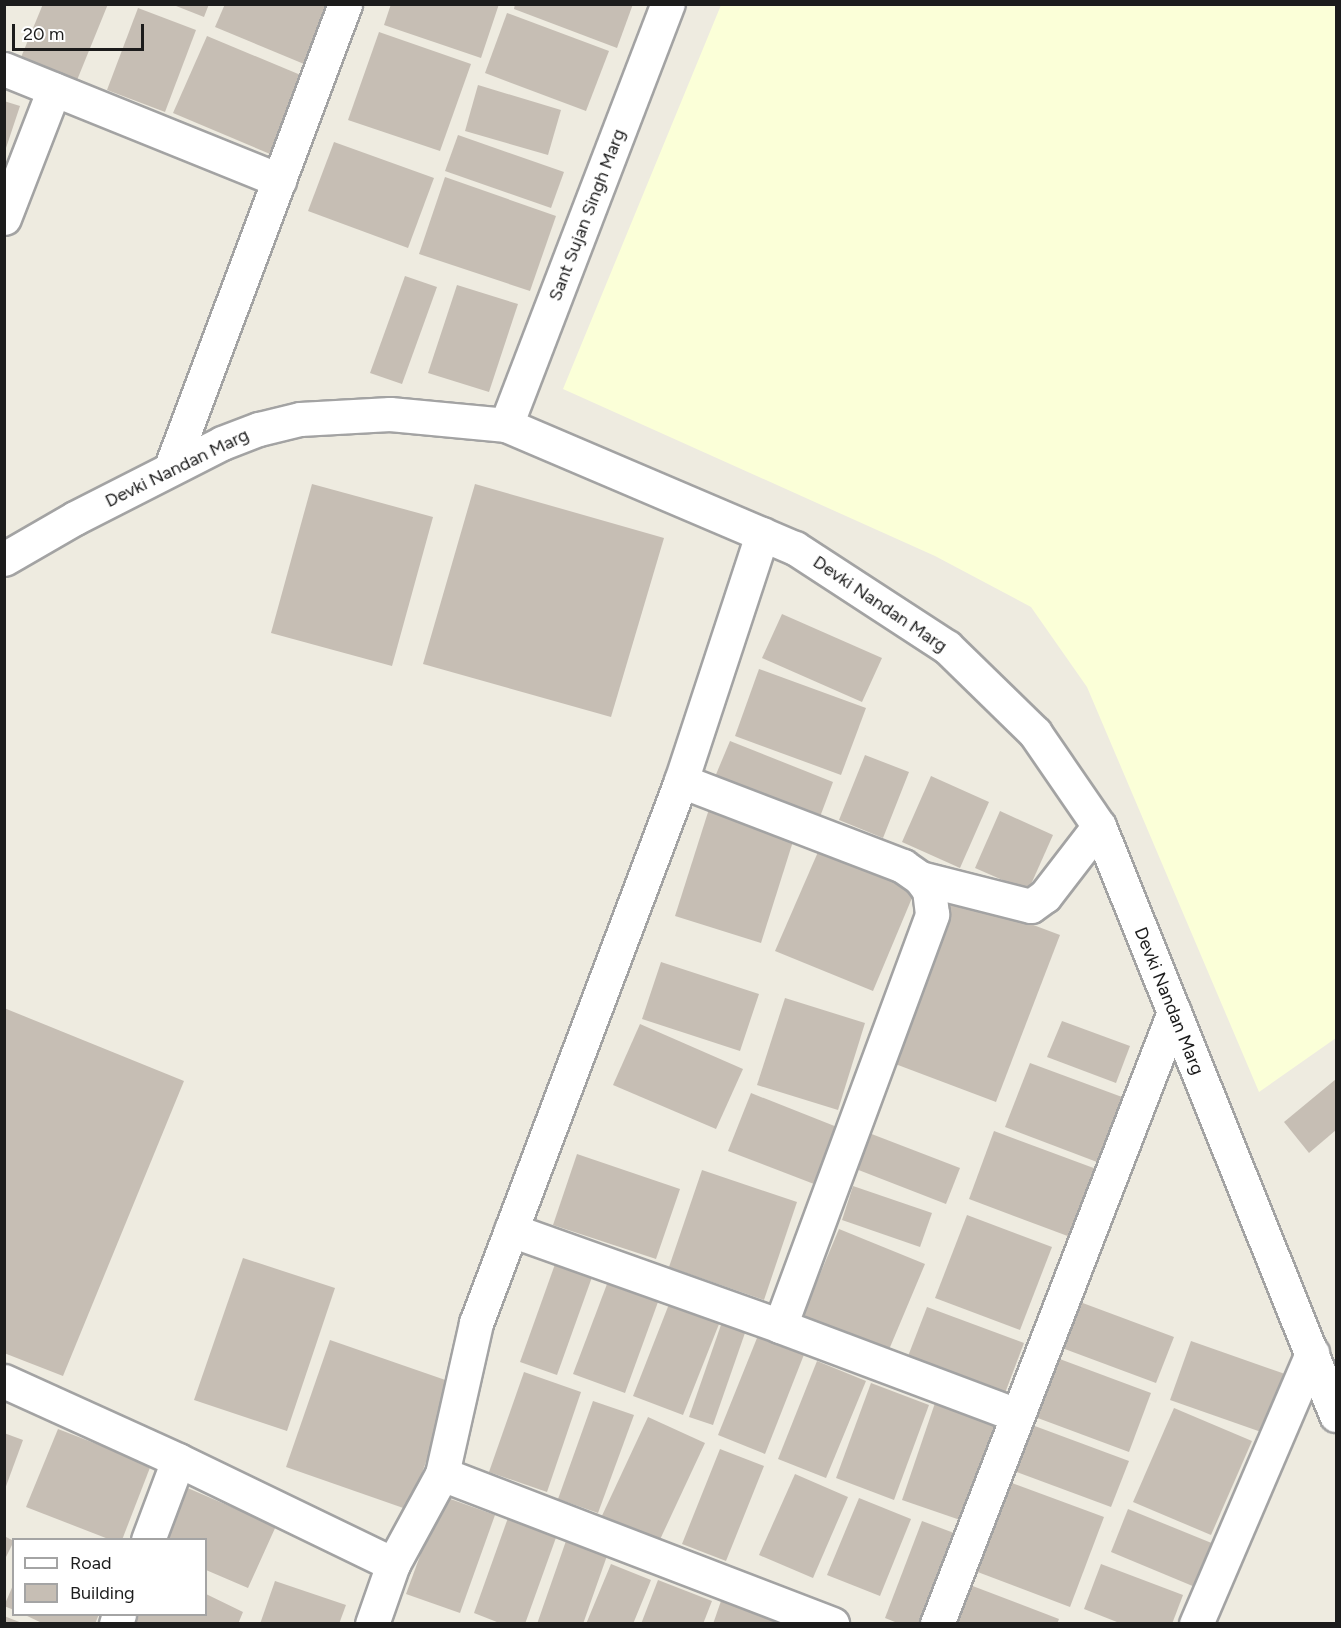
<!DOCTYPE html>
<html>
<head>
<meta charset="utf-8">
<style>
	body { margin:0 }
	#map { position:relative; width:1341px; height:1628px; overflow:hidden; background:#eeebe0; font-family:Figtree,sans-serif }
	div>[style] { position:absolute }
	[style*='--x'] { left:calc(var(--x)*1px); top:calc(var(--y)*1px); width:calc(var(--w)*1px); rotate:calc(var(--a)*1deg) }
	.education>* { inset:0; background:#fbffd8 }
	.building>* { inset:0; background:#c6beb4 }
	.roads { filter:drop-shadow(2px 0 #a3a3a3) drop-shadow(-2px 0 #a3a3a3) drop-shadow(0 2px #a3a3a3) drop-shadow(0 -2px #a3a3a3) }
	.street>* { height:33px; margin:-16.5px; padding:0 16.5px; transform-origin:16.5px; border-radius:16.5px; background:#fff }
	span { translate:-50% -50%; white-space:nowrap; text-align:center; line-height:1.15; -webkit-text-stroke:4.5px #fff; paint-order:stroke }
	.street-label { font-size:18px; color:#1c1c1c }
	.frame { position:absolute; inset:0; border:6px solid #1c1c1c; pointer-events:none }
	.legend { position:absolute; left:12px; top:1538px; width:195px; height:78px; box-sizing:border-box; background:#fff; border:2px solid #a4a4a4; margin:0; padding:8px 10px; list-style:none; font-size:18px; color:#1c1c1c }
	.legend li { display:flex; align-items:center; gap:12px; height:30px }
	.legend b { width:30px; border:2px solid #a4a4a4 }
	.scale { position:absolute; left:12px; top:24px; width:132px; height:27px; box-sizing:border-box; border:3px solid #1c1c1c; border-top:0; padding-left:8px; font-size:18px; line-height:21px; white-space:nowrap; color:#1c1c1c; -webkit-text-stroke:4px #fff; paint-order:stroke }
</style>
</head>
<body>
<div id="map">
	<div class="education">
		<div style="clip-path:polygon(721px 5px,1336px 5px,1336px 1038px,1259px 1092px,1087px 687px,1031px 607px,935px 556px,563px 389px)"></div>
	</div>
	<div class="building">
		<div style="clip-path:polygon(43px 4px,108px 4px,73px 90px,17px 67px)"></div>
		<div style="clip-path:polygon(171px 4px,209px 4px,204px 17px)"></div>
		<div style="clip-path:polygon(225px 4px,329px 4px,304px 64px,215px 27px)"></div>
		<div style="clip-path:polygon(391px 4px,499px 4px,481px 58px,384px 25px)"></div>
		<div style="clip-path:polygon(515px 4px,633px 4px,617px 48px,514px 9px)"></div>
		<div style="clip-path:polygon(138px 8px,196px 30px,165px 112px,107px 90px)"></div>
		<div style="clip-path:polygon(507px 13px,609px 51px,586px 111px,485px 73px)"></div>
		<div style="clip-path:polygon(379px 32px,471px 64px,440px 151px,348px 120px)"></div>
		<div style="clip-path:polygon(207px 36px,303px 76px,270px 154px,173px 113px)"></div>
		<div style="clip-path:polygon(478px 85px,561px 110px,548px 155px,465px 131px)"></div>
		<div style="clip-path:polygon(4px 101px,20px 106px,5px 151px,4px 150px)"></div>
		<div style="clip-path:polygon(458px 135px,564px 172px,551px 208px,445px 171px)"></div>
		<div style="clip-path:polygon(334px 142px,434px 178px,408px 248px,308px 211px)"></div>
		<div style="clip-path:polygon(445px 177px,556px 216px,530px 291px,419px 254px)"></div>
		<div style="clip-path:polygon(405px 276px,437px 287px,402px 384px,370px 373px)"></div>
		<div style="clip-path:polygon(457px 285px,518px 304px,489px 392px,428px 373px)"></div>
		<div style="clip-path:polygon(312px 484px,433px 517px,392px 666px,271px 633px)"></div>
		<div style="clip-path:polygon(475px 484px,664px 538px,611px 717px,423px 664px)"></div>
		<div style="clip-path:polygon(782px 614px,882px 658px,862px 702px,762px 658px)"></div>
		<div style="clip-path:polygon(759px 669px,866px 708px,841px 775px,735px 736px)"></div>
		<div style="clip-path:polygon(730px 741px,833px 782px,817px 825px,712px 784px)"></div>
		<div style="clip-path:polygon(865px 755px,909px 772px,883px 838px,839px 820px)"></div>
		<div style="clip-path:polygon(931px 776px,989px 802px,960px 868px,902px 842px)"></div>
		<div style="clip-path:polygon(709px 809px,795px 835px,761px 943px,675px 916px)"></div>
		<div style="clip-path:polygon(1000px 811px,1053px 835px,1028px 891px,975px 868px)"></div>
		<div style="clip-path:polygon(821px 845px,917px 886px,873px 991px,775px 951px)"></div>
		<div style="clip-path:polygon(954px 895px,1060px 935px,996px 1102px,890px 1062px)"></div>
		<div style="clip-path:polygon(661px 962px,759px 994px,740px 1051px,642px 1019px)"></div>
		<div style="clip-path:polygon(785px 998px,865px 1023px,838px 1110px,757px 1085px)"></div>
		<div style="clip-path:polygon(4px 1008px,184px 1081px,63px 1376px,4px 1353px)"></div>
		<div style="clip-path:polygon(1062px 1021px,1130px 1046px,1116px 1083px,1047px 1057px)"></div>
		<div style="clip-path:polygon(640px 1024px,743px 1069px,716px 1129px,613px 1085px)"></div>
		<div style="clip-path:polygon(1030px 1063px,1122px 1097px,1097px 1162px,1005px 1127px)"></div>
		<div style="clip-path:polygon(1336px 1079px,1336px 1130px,1309px 1153px,1284px 1122px)"></div>
		<div style="clip-path:polygon(751px 1093px,837px 1127px,814px 1184px,728px 1151px)"></div>
		<div style="clip-path:polygon(994px 1131px,1099px 1170px,1073px 1238px,969px 1199px)"></div>
		<div style="clip-path:polygon(869px 1133px,960px 1168px,946px 1204px,856px 1169px)"></div>
		<div style="clip-path:polygon(577px 1154px,680px 1189px,656px 1259px,553px 1225px)"></div>
		<div style="clip-path:polygon(702px 1170px,797px 1202px,764px 1300px,669px 1267px)"></div>
		<div style="clip-path:polygon(853px 1186px,932px 1213px,920px 1247px,842px 1220px)"></div>
		<div style="clip-path:polygon(967px 1215px,1052px 1247px,1020px 1330px,935px 1298px)"></div>
		<div style="clip-path:polygon(839px 1229px,925px 1264px,888px 1352px,802px 1317px)"></div>
		<div style="clip-path:polygon(559px 1253px,596px 1266px,557px 1375px,520px 1362px)"></div>
		<div style="clip-path:polygon(243px 1258px,335px 1288px,287px 1431px,194px 1400px)"></div>
		<div style="clip-path:polygon(607px 1284px,658px 1302px,625px 1393px,573px 1374px)"></div>
		<div style="clip-path:polygon(671px 1299px,721px 1319px,683px 1415px,633px 1396px)"></div>
		<div style="clip-path:polygon(1080px 1302px,1174px 1337px,1156px 1383px,1062px 1348px)"></div>
		<div style="clip-path:polygon(927px 1307px,1024px 1343px,1002px 1401px,905px 1364px)"></div>
		<div style="clip-path:polygon(722px 1322px,746px 1330px,713px 1425px,689px 1417px)"></div>
		<div style="clip-path:polygon(759px 1333px,805px 1352px,765px 1454px,718px 1435px)"></div>
		<div style="clip-path:polygon(330px 1340px,454px 1383px,409px 1510px,286px 1467px)"></div>
		<div style="clip-path:polygon(1191px 1341px,1285px 1374px,1264px 1433px,1170px 1400px)"></div>
		<div style="clip-path:polygon(1057px 1358px,1151px 1393px,1129px 1452px,1035px 1417px)"></div>
		<div style="clip-path:polygon(817px 1361px,866px 1381px,826px 1478px,778px 1459px)"></div>
		<div style="clip-path:polygon(524px 1372px,581px 1392px,547px 1492px,489px 1472px)"></div>
		<div style="clip-path:polygon(871px 1383px,929px 1405px,894px 1500px,836px 1478px)"></div>
		<div style="clip-path:polygon(593px 1401px,634px 1415px,598px 1513px,558px 1499px)"></div>
		<div style="clip-path:polygon(935px 1403px,999px 1424px,966px 1522px,902px 1500px)"></div>
		<div style="clip-path:polygon(1174px 1408px,1252px 1441px,1211px 1535px,1133px 1502px)"></div>
		<div style="clip-path:polygon(648px 1417px,705px 1443px,657px 1546px,600px 1520px)"></div>
		<div style="clip-path:polygon(1024px 1422px,1129px 1461px,1111px 1507px,1006px 1468px)"></div>
		<div style="clip-path:polygon(58px 1429px,151px 1465px,122px 1540px,111px 1540px,26px 1507px)"></div>
		<div style="clip-path:polygon(4px 1433px,23px 1440px,5px 1489px,4px 1489px)"></div>
		<div style="clip-path:polygon(720px 1449px,764px 1466px,726px 1561px,682px 1544px)"></div>
		<div style="clip-path:polygon(795px 1474px,848px 1497px,813px 1578px,759px 1555px)"></div>
		<div style="clip-path:polygon(1009px 1482px,1104px 1517px,1070px 1607px,975px 1571px)"></div>
		<div style="clip-path:polygon(176px 1483px,276px 1526px,248px 1588px,206px 1570px,206px 1540px,150px 1540px)"></div>
		<div style="clip-path:polygon(442px 1496px,495px 1515px,460px 1613px,406px 1594px)"></div>
		<div style="clip-path:polygon(859px 1498px,911px 1519px,880px 1596px,827px 1575px)"></div>
		<div style="clip-path:polygon(1128px 1509px,1214px 1544px,1195px 1587px,1111px 1552px)"></div>
		<div style="clip-path:polygon(509px 1515px,558px 1532px,525px 1624px,502px 1624px,474px 1613px)"></div>
		<div style="clip-path:polygon(922px 1521px,954px 1533px,920px 1624px,900px 1624px,885px 1618px)"></div>
		<div style="clip-path:polygon(4px 1536px,14px 1541px,4px 1561px)"></div>
		<div style="clip-path:polygon(567px 1538px,608px 1553px,583px 1624px,537px 1624px)"></div>
		<div style="clip-path:polygon(611px 1564px,651px 1580px,633px 1624px,586px 1624px)"></div>
		<div style="clip-path:polygon(1101px 1564px,1183px 1595px,1172px 1624px,1122px 1624px,1084px 1609px)"></div>
		<div style="clip-path:polygon(658px 1580px,712px 1601px,703px 1624px,641px 1624px)"></div>
		<div style="clip-path:polygon(275px 1581px,346px 1605px,339px 1624px,260px 1624px)"></div>
		<div style="clip-path:polygon(14px 1583px,14px 1610px,4px 1606px)"></div>
		<div style="clip-path:polygon(970px 1585px,1059px 1619px,1057px 1624px,956px 1624px)"></div>
		<div style="clip-path:polygon(206px 1594px,243px 1612px,238px 1624px,123px 1624px,127px 1614px,206px 1614px)"></div>
		<div style="clip-path:polygon(721px 1601px,774px 1621px,773px 1624px,713px 1624px)"></div>
		<div style="clip-path:polygon(23px 1614px,99px 1614px,95px 1624px,44px 1624px)"></div>
		<div style="clip-path:polygon(4px 1616px,22px 1623px,22px 1624px,4px 1624px)"></div>
	</div>
	<div class="roads">
		<div class="street">
			<div style="--x:4;--y:69;--w:297;--a:22"></div>
			<div style="--x:4;--y:218;--w:138;--a:-68.8"></div>
			<div style="--x:506;--y:425;--w:451;--a:-69"></div>
			<div style="--x:171;--y:467;--w:495;--a:-69.4"></div>
			<div style="--x:4;--y:559;--w:82;--a:-30"></div>
			<div style="--x:75;--y:518;--w:165;--a:-27"></div>
			<div style="--x:222;--y:443;--w:40;--a:-21"></div>
			<div style="--x:259;--y:429;--w:42;--a:-13.7"></div>
			<div style="--x:300;--y:419;--w:90;--a:-3.2"></div>
			<div style="--x:390;--y:414;--w:117;--a:5.4"></div>
			<div style="--x:506;--y:425;--w:314;--a:23.1"></div>
			<div style="--x:795;--y:548;--w:181;--a:33.1"></div>
			<div style="--x:947;--y:647;--w:123;--a:44.3"></div>
			<div style="--x:1035;--y:733;--w:113;--a:55.5"></div>
			<div style="--x:1099;--y:826;--w:635;--a:68.08"></div>
			<div style="--x:920;--y:878;--w:114;--a:14.2"></div>
			<div style="--x:1031;--y:906;--w:17;--a:-36"></div>
			<div style="--x:1045;--y:896;--w:88;--a:-52.4"></div>
			<div style="--x:511;--y:1230;--w:286;--a:19.6"></div>
			<div style="--x:780;--y:1326;--w:439;--a:-69.7"></div>
			<div style="--x:932;--y:914;--w:24;--a:-97"></div>
			<div style="--x:929;--y:890;--w:15;--a:-127"></div>
			<div style="--x:920;--y:878;--w:21;--a:-145"></div>
			<div style="--x:903;--y:866;--w:238;--a:-159"></div>
			<div style="--x:780;--y:1326;--w:253;--a:20.6"></div>
			<div style="--x:4;--y:1381;--w:191;--a:24.4"></div>
			<div style="--x:178;--y:1460;--w:239;--a:25.8"></div>
			<div style="--x:442;--y:1474;--w:418;--a:21"></div>
			<div style="--x:148;--y:1540;--w:85;--a:-69.4"></div>
			<div style="--x:116;--y:1624;--w:10;--a:-73"></div>
			<div style="--x:372;--y:1624;--w:64;--a:-70.7"></div>
			<div style="--x:393;--y:1564;--w:102;--a:-61.4"></div>
			<div style="--x:442;--y:1474;--w:155;--a:-77.3"></div>
			<div style="--x:476;--y:1323;--w:579;--a:-69.28"></div>
			<div style="--x:681;--y:781;--w:260;--a:-71.8"></div>
			<div style="--x:937;--y:1624;--w:656;--a:-68.83"></div>
			<div style="--x:1196;--y:1624;--w:295;--a:-66.8"></div>
		</div>
	</div>
	<div class="street-label">
		<span style="left:587px;top:215px;rotate:-69deg">Sant Sujan Singh Marg</span>
		<span style="left:177px;top:468px;rotate:-26deg">Devki Nandan Marg</span>
		<span style="left:880px;top:604px;rotate:34deg">Devki Nandan Marg</span>
		<span style="left:1169px;top:1001px;rotate:68deg">Devki Nandan Marg</span>
	</div>
	<div class="frame"></div>
	<ul class="legend">
	<li><b style="height:8px;background:#fff"></b>Road</li>
	<li><b style="height:16px;background:#c6beb4"></b>Building</li>
	</ul>
	<div class="scale">20 m</div>
</div>
</body>
</html>
